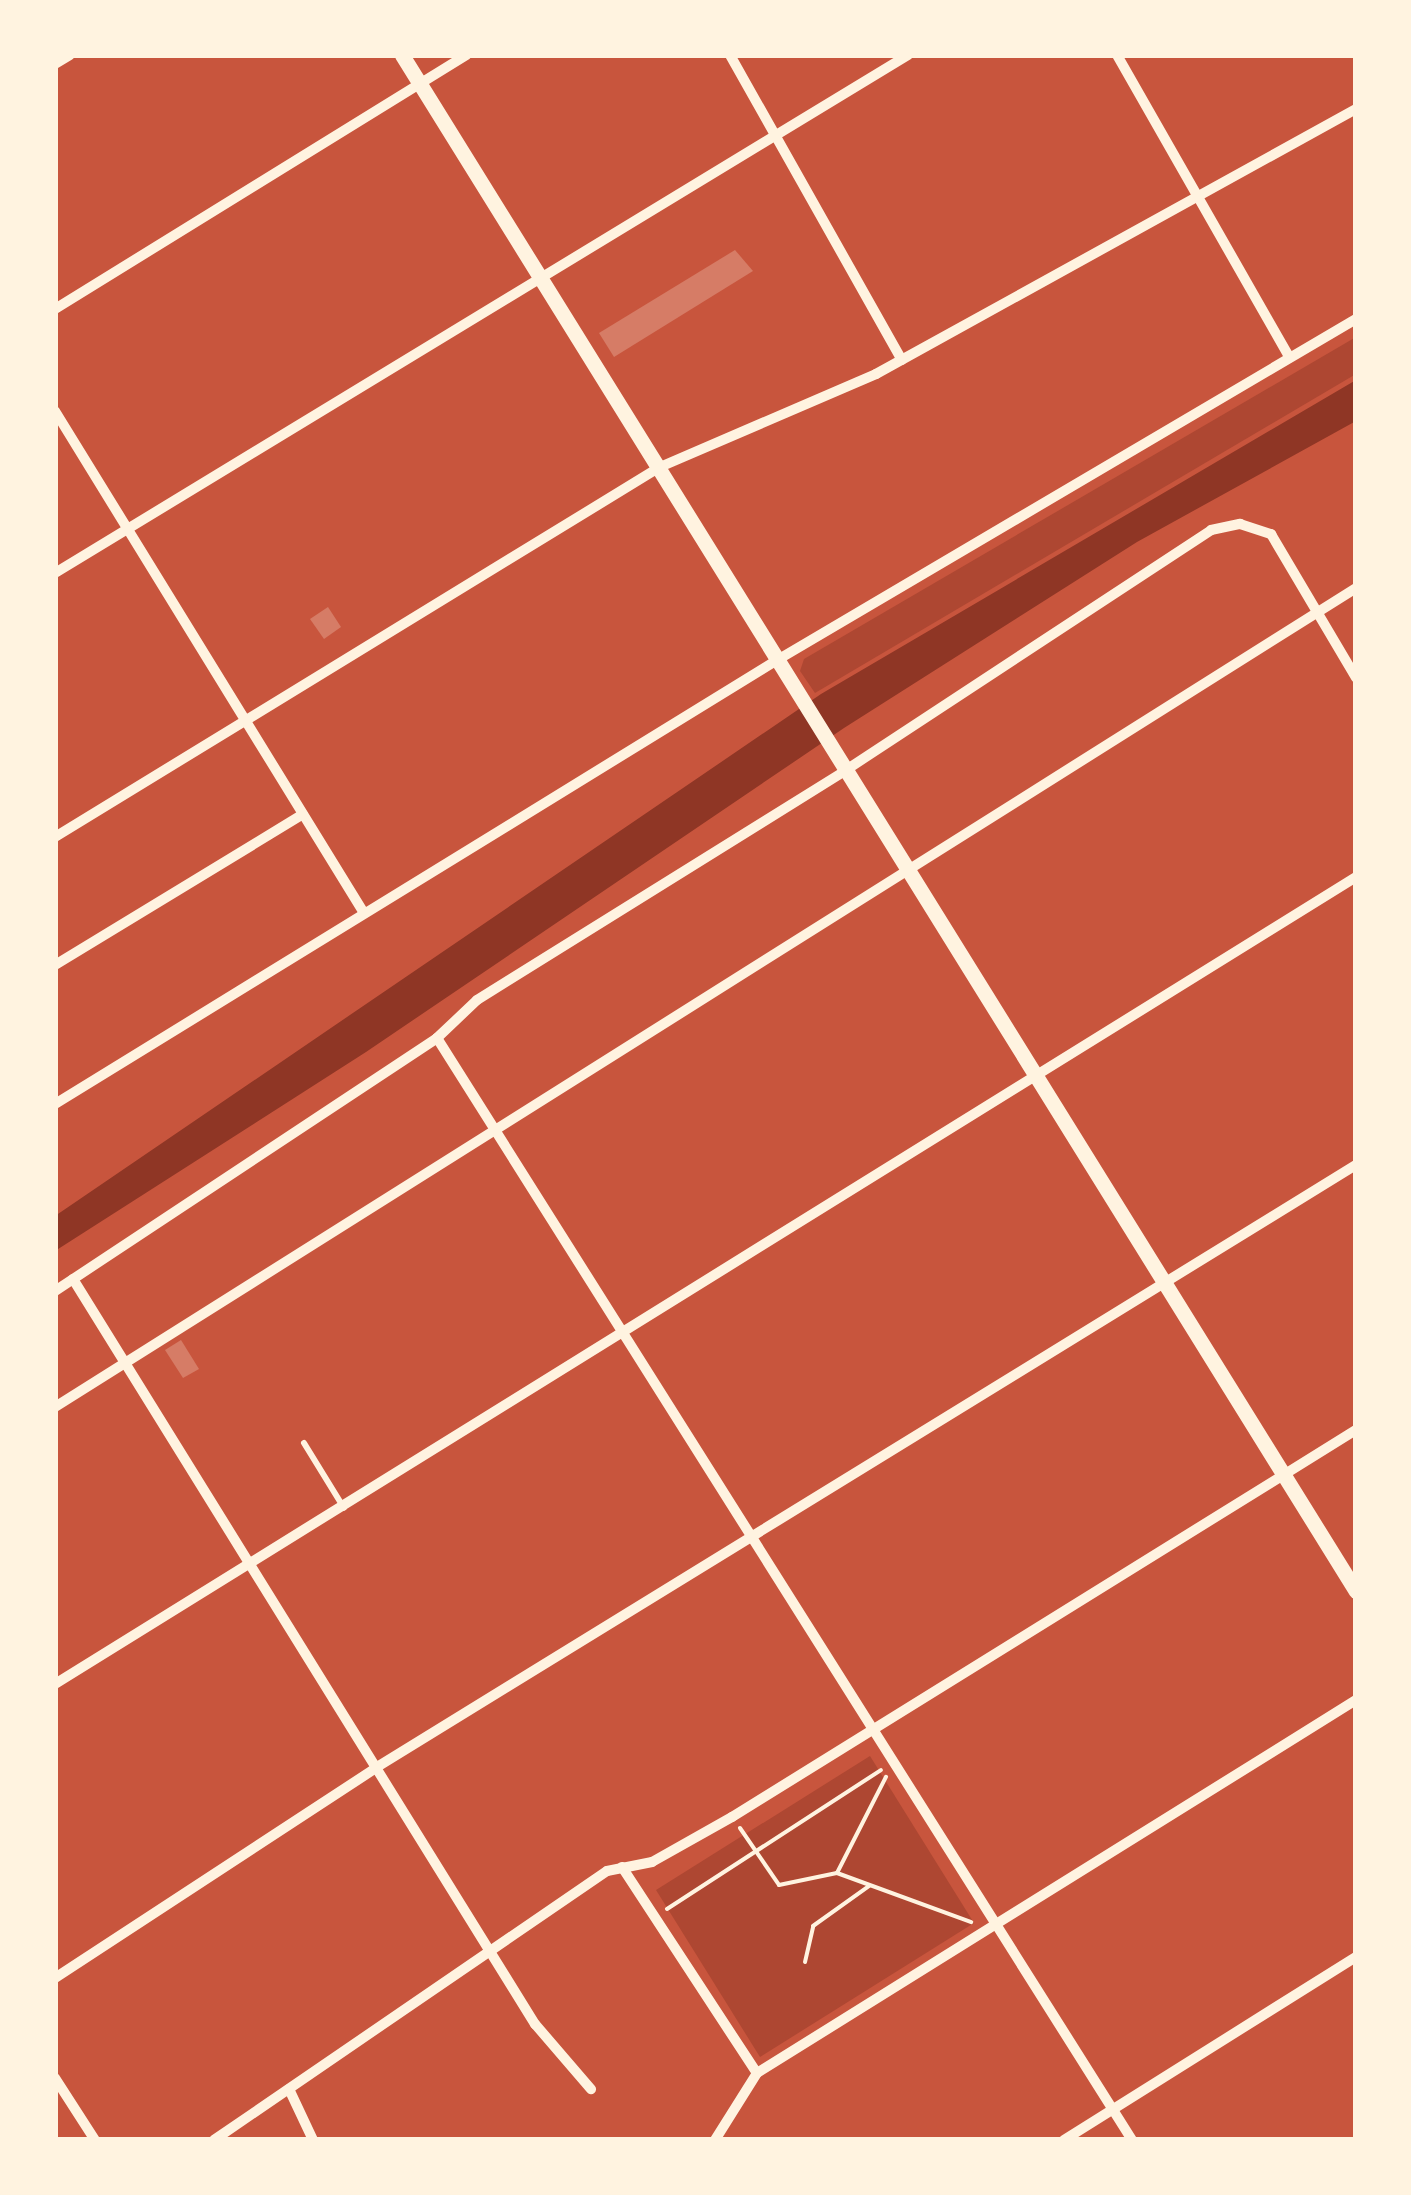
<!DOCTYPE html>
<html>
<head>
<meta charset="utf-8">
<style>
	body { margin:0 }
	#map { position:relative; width:1411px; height:2195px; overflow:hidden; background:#c8553d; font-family:"Libre Baskerville",serif }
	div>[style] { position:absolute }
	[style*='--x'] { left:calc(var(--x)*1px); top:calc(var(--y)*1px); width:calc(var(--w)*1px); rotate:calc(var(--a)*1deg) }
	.green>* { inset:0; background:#ae4732 }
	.water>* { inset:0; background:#8f3625 }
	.building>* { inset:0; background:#d67c66 }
	.path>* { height:4px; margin:-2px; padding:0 2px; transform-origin:2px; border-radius:2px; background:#fff3e0 }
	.service>* { height:6px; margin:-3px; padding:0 3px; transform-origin:3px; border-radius:3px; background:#fff3e0 }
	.minor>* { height:10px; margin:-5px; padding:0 5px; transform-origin:5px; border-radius:5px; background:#fff3e0 }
	.tertiary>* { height:15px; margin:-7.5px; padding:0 7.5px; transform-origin:7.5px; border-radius:7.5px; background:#fff3e0 }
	span { translate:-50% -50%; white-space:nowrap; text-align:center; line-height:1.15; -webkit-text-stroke:10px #fff3e0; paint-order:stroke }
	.frame { position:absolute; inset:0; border:58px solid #fff3e0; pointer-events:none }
</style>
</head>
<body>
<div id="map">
	<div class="green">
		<div style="clip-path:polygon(1356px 337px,1356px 374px,815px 693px,800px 671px,804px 659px)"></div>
		<div style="clip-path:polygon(870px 1756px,974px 1923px,760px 2057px,656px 1890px)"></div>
	</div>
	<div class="water">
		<div style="clip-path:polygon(1356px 380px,1356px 421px,1137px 542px,844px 728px,366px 1052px,55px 1251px,55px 1216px,821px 694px)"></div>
	</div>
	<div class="building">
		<div style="clip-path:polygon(735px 250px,753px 271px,614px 357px,599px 333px)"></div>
		<div style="clip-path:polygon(328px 607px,341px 627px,324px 639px,310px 619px)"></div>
		<div style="clip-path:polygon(181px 1340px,199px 1369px,183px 1378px,165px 1350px)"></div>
	</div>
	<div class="path">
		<div style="--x:740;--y:1828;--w:69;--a:55.6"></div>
		<div style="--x:779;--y:1885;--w:59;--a:-11.7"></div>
		<div style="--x:837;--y:1873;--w:143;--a:20.1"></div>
		<div style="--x:837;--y:1873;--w:108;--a:-63"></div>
		<div style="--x:667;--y:1909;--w:255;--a:-33"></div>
		<div style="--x:805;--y:1962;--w:37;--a:-77"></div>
		<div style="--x:813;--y:1926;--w:69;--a:-35.5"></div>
	</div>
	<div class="service">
		<div style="--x:304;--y:1443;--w:76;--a:58.4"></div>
	</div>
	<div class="minor">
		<div style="--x:730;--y:55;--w:350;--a:60.6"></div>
		<div style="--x:1117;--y:55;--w:348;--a:60.3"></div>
		<div style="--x:55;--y:64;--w:17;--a:-31"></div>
		<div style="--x:55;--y:309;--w:484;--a:-31.7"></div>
		<div style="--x:55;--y:411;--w:589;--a:58.39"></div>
		<div style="--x:55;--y:573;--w:998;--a:-31.27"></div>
		<div style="--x:55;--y:837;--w:709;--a:-31.45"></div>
		<div style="--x:660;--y:467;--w:235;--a:-23.3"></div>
		<div style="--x:876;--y:374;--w:548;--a:-28.9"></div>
		<div style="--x:55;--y:965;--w:290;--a:-31.3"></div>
		<div style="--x:437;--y:1038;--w:1303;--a:57.76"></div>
		<div style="--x:55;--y:1104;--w:850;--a:-31.58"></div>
		<div style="--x:779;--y:659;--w:670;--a:-30.51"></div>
		<div style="--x:73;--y:1279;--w:877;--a:58.2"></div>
		<div style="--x:535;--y:2024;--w:86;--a:49.3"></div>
		<div style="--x:55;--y:1291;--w:458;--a:-33.5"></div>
		<div style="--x:437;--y:1038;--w:55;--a:-43.5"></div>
		<div style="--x:477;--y:1000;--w:435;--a:-31.9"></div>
		<div style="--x:846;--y:770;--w:437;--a:-33.3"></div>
		<div style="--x:1211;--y:530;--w:30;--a:-12"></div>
		<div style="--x:1240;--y:524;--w:33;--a:18"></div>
		<div style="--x:1271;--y:534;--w:167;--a:59.4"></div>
		<div style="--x:55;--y:1407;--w:1537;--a:-32.19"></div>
		<div style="--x:55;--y:1684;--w:1531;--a:-31.81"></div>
		<div style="--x:622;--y:1867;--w:246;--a:56.8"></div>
		<div style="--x:55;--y:1978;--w:385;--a:-33.2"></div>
		<div style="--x:377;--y:1767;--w:1149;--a:-31.59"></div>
		<div style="--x:55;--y:2078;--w:74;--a:57.2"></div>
		<div style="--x:289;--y:2089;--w:56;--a:64.8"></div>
		<div style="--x:214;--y:2140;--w:476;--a:-34.4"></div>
		<div style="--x:607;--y:1871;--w:46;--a:-11.3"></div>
		<div style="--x:652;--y:1862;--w:92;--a:-29.4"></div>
		<div style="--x:732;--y:1817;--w:734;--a:-31.81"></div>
		<div style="--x:715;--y:2140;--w:79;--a:-57.9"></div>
		<div style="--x:757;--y:2073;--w:706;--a:-31.91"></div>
		<div style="--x:1064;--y:2140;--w:345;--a:-32.1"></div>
	</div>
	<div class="tertiary">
		<div style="--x:402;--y:55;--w:1808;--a:58.16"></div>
	</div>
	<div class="frame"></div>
</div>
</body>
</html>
